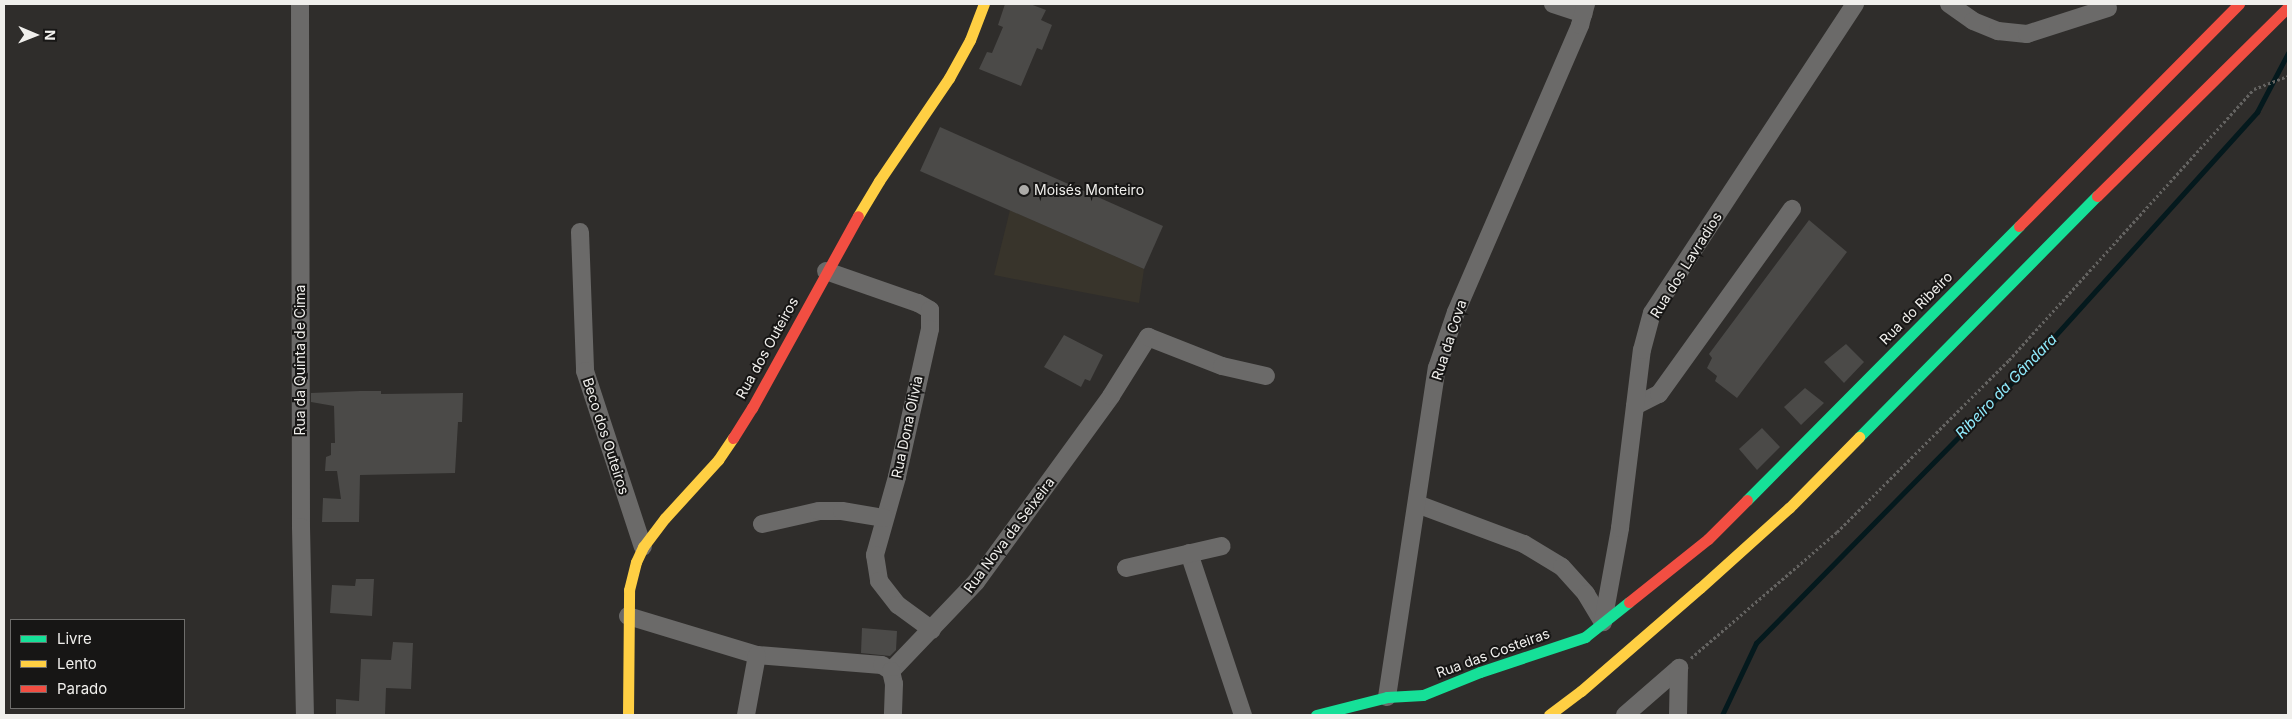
<!DOCTYPE html>
<html>
<head>
<meta charset="utf-8">
<style>
	body { margin:0 }
	#map { position:relative; width:2292px; height:719px; overflow:hidden; background:#2f2d2b; font-family:Inter,sans-serif }
	div>[style] { position:absolute }
	[style*='--x'] { left:calc(var(--x)*1px); top:calc(var(--y)*1px); width:calc(var(--w)*1px); rotate:calc(var(--a)*1deg) }
	.built>* { inset:0; background:#38342b }
	.stream>* { height:5px; margin:-2.5px; padding:0 2.5px; transform-origin:2.5px; border-radius:2.5px; background:#04191d }
	.building>* { inset:0; background:#4b4a48 }
	.path>* { height:3px; margin-top:-1.5px; transform-origin:0; background:repeating-linear-gradient(90deg,#646361 0 2.5px,transparent 0 5px) }
	.street>* { height:18px; margin:-9px; padding:0 9px; transform-origin:9px; border-radius:9px; background:#6b6a69 }
	.fast>* { height:11px; margin:-5.5px; padding:0 5.5px; transform-origin:5.5px; border-radius:5.5px; background:#16e098 }
	.slow>* { height:11px; margin:-5.5px; padding:0 5.5px; transform-origin:5.5px; border-radius:5.5px; background:#ffcf43 }
	.jam>* { height:11px; margin:-5.5px; padding:0 5.5px; transform-origin:5.5px; border-radius:5.5px; background:#f24e42 }
	.dots>* { width:14px; height:14px; translate:-50% -50%; box-sizing:border-box; border:2px solid #171615; border-radius:50% }
	span { translate:-50% -50%; white-space:nowrap; text-align:center; line-height:1.15; -webkit-text-stroke:4px #171615; paint-order:stroke }
	.poi-label { font-size:14px; color:#f0efec }
	.left { translate:0 -50%; text-align:left }
	.street-label { font-size:14px; color:#f0efec }
	.water-label { font-size:15px; color:#90ebfd; font-style:italic }
	.frame { position:absolute; inset:0; border:5px solid #f0efec; pointer-events:none }
	.legend { position:absolute; left:10px; top:619px; width:175px; height:90px; box-sizing:border-box; background:#171615; border:1px solid #6e6d6b; margin:0; padding:6px 9px; list-style:none; font-size:15px; color:#f0efec }
	.legend li { display:flex; align-items:center; gap:10px; height:25px }
	.legend b { width:25px; border:1px solid #6e6d6b }
	.north { position:absolute; left:10px; top:10px; width:50px; height:50px; -webkit-text-stroke:4px #171615; paint-order:stroke; rotate:91deg; font-size:14px; font-weight:700; line-height:20px; text-align:center; color:#f0efec }
	.north::after { content:''; display:block; margin:auto; width:18px; height:22px; background:#f0efec; clip-path:polygon(50% 0,100% 100%,50% 72%,0 100%) }
</style>
</head>
<body>
<div id="map">
	<div class="built">
		<div style="clip-path:polygon(1010px 210px,1144px 269px,1139px 303px,994px 275px)"></div>
	</div>
	<div class="stream">
		<div style="--x:1722;--y:715;--w:80;--a:-64.7"></div>
		<div style="--x:1756;--y:643;--w:383;--a:-45.5"></div>
		<div style="--x:2024;--y:370;--w:348;--a:-47.9"></div>
		<div style="--x:2257;--y:112;--w:67;--a:-62.3"></div>
	</div>
	<div class="building">
		<div style="clip-path:polygon(1005px 4px,1030px 4px,1046px 10px,1041px 20px,1052px 25px,1042px 50px,1037px 48px,1021px 86px,979px 69px,987px 52px,992px 53px,1003px 27px,998px 25px)"></div>
		<div style="clip-path:polygon(940px 127px,1163px 226px,1144px 269px,920px 171px)"></div>
		<div style="clip-path:polygon(1809px 220px,1847px 252px,1737px 398px,1715px 381px,1717px 376px,1707px 368px,1712px 358px,1709px 354px)"></div>
		<div style="clip-path:polygon(1064px 335px,1103px 355px,1090px 381px,1085px 379px,1081px 387px,1044px 367px)"></div>
		<div style="clip-path:polygon(1846px 344px,1864px 362px,1844px 383px,1824px 362px)"></div>
		<div style="clip-path:polygon(1805px 388px,1824px 403px,1801px 425px,1784px 407px)"></div>
		<div style="clip-path:polygon(360px 391px,381px 391px,381px 394px,463px 393px,462px 422px,458px 422px,455px 473px,360px 475px,359px 522px,322px 522px,323px 498px,341px 499px,337px 471px,325px 471px,326px 457px,331px 455px,331px 443px,335px 443px,334px 406px,311px 402px,311px 393px)"></div>
		<div style="clip-path:polygon(1762px 428px,1780px 447px,1757px 470px,1739px 449px)"></div>
		<div style="clip-path:polygon(356px 579px,374px 579px,372px 616px,330px 613px,332px 585px,355px 586px)"></div>
		<div style="clip-path:polygon(862px 628px,897px 631px,896px 650px,890px 656px,861px 653px)"></div>
		<div style="clip-path:polygon(393px 642px,413px 643px,411px 689px,386px 688px,385px 715px,336px 715px,336px 699px,359px 701px,361px 659px,391px 660px)"></div>
	</div>
	<div class="path">
		<div style="--x:1691;--y:658;--w:193;--a:-40.8"></div>
		<div style="--x:1837;--y:532;--w:243;--a:-45"></div>
		<div style="--x:2009;--y:360;--w:365;--a:-47.9"></div>
		<div style="--x:2254;--y:89;--w:36;--a:-21"></div>
	</div>
	<div class="street">
		<div style="--x:300;--y:4;--w:523;--a:89.89"></div>
		<div style="--x:301;--y:527;--w:188;--a:88.8"></div>
		<div style="--x:1553;--y:4;--w:32;--a:18"></div>
		<div style="--x:1949;--y:4;--w:29;--a:35"></div>
		<div style="--x:1973;--y:21;--w:27;--a:22"></div>
		<div style="--x:1998;--y:31;--w:29;--a:6"></div>
		<div style="--x:2027;--y:34;--w:85;--a:-17.8"></div>
		<div style="--x:580;--y:232;--w:139;--a:87.9"></div>
		<div style="--x:585;--y:371;--w:185;--a:71.8"></div>
		<div style="--x:826;--y:271;--w:97;--a:19.2"></div>
		<div style="--x:918;--y:303;--w:14;--a:30"></div>
		<div style="--x:930;--y:310;--w:19;--a:90"></div>
		<div style="--x:930;--y:329;--w:152;--a:102.6"></div>
		<div style="--x:897;--y:477;--w:81;--a:105.8"></div>
		<div style="--x:875;--y:555;--w:26;--a:81"></div>
		<div style="--x:879;--y:581;--w:31;--a:52"></div>
		<div style="--x:898;--y:605;--w:42;--a:36.3"></div>
		<div style="--x:1635;--y:406;--w:27;--a:-27"></div>
		<div style="--x:1659;--y:394;--w:228;--a:-54.3"></div>
		<div style="--x:1417;--y:504;--w:114;--a:20.5"></div>
		<div style="--x:1524;--y:544;--w:44;--a:31.2"></div>
		<div style="--x:1562;--y:567;--w:36;--a:48"></div>
		<div style="--x:1586;--y:594;--w:33;--a:59"></div>
		<div style="--x:762;--y:524;--w:58;--a:-12.8"></div>
		<div style="--x:819;--y:511;--w:23;--a:0"></div>
		<div style="--x:842;--y:511;--w:43;--a:9.5"></div>
		<div style="--x:1189;--y:553;--w:171;--a:71.6"></div>
		<div style="--x:1126;--y:568;--w:98;--a:-12.9"></div>
		<div style="--x:628;--y:616;--w:135;--a:16.8"></div>
		<div style="--x:757;--y:655;--w:125;--a:4.6"></div>
		<div style="--x:882;--y:665;--w:11;--a:34"></div>
		<div style="--x:1603;--y:622;--w:96;--a:-79.7"></div>
		<div style="--x:1620;--y:528;--w:179;--a:-83"></div>
		<div style="--x:1642;--y:350;--w:38;--a:-75"></div>
		<div style="--x:1652;--y:313;--w:370;--a:-56.7"></div>
		<div style="--x:891;--y:671;--w:123;--a:-46.3"></div>
		<div style="--x:976;--y:582;--w:230;--a:-54"></div>
		<div style="--x:1111;--y:396;--w:70;--a:-57.9"></div>
		<div style="--x:1148;--y:337;--w:79;--a:21.4"></div>
		<div style="--x:1222;--y:366;--w:45;--a:12.8"></div>
		<div style="--x:891;--y:671;--w:13;--a:77"></div>
		<div style="--x:894;--y:684;--w:31;--a:92"></div>
		<div style="--x:1387;--y:697;--w:333;--a:-81.4"></div>
		<div style="--x:1437;--y:368;--w:59;--a:-71.3"></div>
		<div style="--x:1456;--y:312;--w:313;--a:-66.6"></div>
		<div style="--x:1580;--y:25;--w:22;--a:-74"></div>
		<div style="--x:746;--y:715;--w:61;--a:-79.6"></div>
		<div style="--x:1625;--y:715;--w:72;--a:-41"></div>
		<div style="--x:1678;--y:715;--w:47;--a:-88.8"></div>
	</div>
	<div class="fast">
		<div style="--x:1859;--y:437;--w:339;--a:-45.4"></div>
		<div style="--x:1747;--y:500;--w:386;--a:-45.2"></div>
		<div style="--x:1316;--y:715;--w:73;--a:-14.2"></div>
		<div style="--x:1387;--y:697;--w:36;--a:-3"></div>
		<div style="--x:1423;--y:695;--w:61;--a:-22"></div>
		<div style="--x:1480;--y:672;--w:111;--a:-18.4"></div>
		<div style="--x:1585;--y:637;--w:56;--a:-38.5"></div>
	</div>
	<div class="slow">
		<div style="--x:858;--y:216;--w:41;--a:-59"></div>
		<div style="--x:879;--y:181;--w:125;--a:-55.8"></div>
		<div style="--x:949;--y:78;--w:43;--a:-61.1"></div>
		<div style="--x:970;--y:40;--w:39;--a:-69"></div>
		<div style="--x:628;--y:715;--w:125;--a:-89.5"></div>
		<div style="--x:629;--y:590;--w:29;--a:-76"></div>
		<div style="--x:636;--y:562;--w:17;--a:-65"></div>
		<div style="--x:643;--y:547;--w:36;--a:-53"></div>
		<div style="--x:665;--y:518;--w:79;--a:-47.6"></div>
		<div style="--x:718;--y:460;--w:27;--a:-56"></div>
		<div style="--x:1549;--y:715;--w:40;--a:-37"></div>
		<div style="--x:1581;--y:691;--w:157;--a:-40.9"></div>
		<div style="--x:1700;--y:588;--w:120;--a:-42"></div>
		<div style="--x:1789;--y:508;--w:100;--a:-45.4"></div>
	</div>
	<div class="jam">
		<div style="--x:2097;--y:196;--w:269;--a:-44.7"></div>
		<div style="--x:2019;--y:226;--w:313;--a:-45.3"></div>
		<div style="--x:733;--y:438;--w:36;--a:-58"></div>
		<div style="--x:752;--y:408;--w:219;--a:-61.1"></div>
		<div style="--x:1629;--y:602;--w:101;--a:-38.6"></div>
		<div style="--x:1708;--y:539;--w:55;--a:-45"></div>
	</div>
	<div class="dots">
		<div style="left:1024px;top:190px;background:#acaba8"></div>
	</div>
	<div class="poi-label">
		<span class="left" style="left:1034px;top:190px">Moisés Monteiro</span>
	</div>
	<div class="street-label">
		<span style="left:1686px;top:265px;rotate:-58deg">Rua dos Lavradios</span>
		<span style="left:1916px;top:308px;rotate:-45deg">Rua do Ribeiro</span>
		<span style="left:1449px;top:340px;rotate:-72deg">Rua da Cova</span>
		<span style="left:767px;top:348px;rotate:-61deg">Rua dos Outeiros</span>
		<span style="left:300px;top:360px;rotate:-90deg">Rua da Quinta de Cima</span>
		<span style="left:907px;top:427px;rotate:-78deg">Rua Dona Olivia</span>
		<span style="left:606px;top:436px;rotate:72deg">Beco dos Outeiros</span>
		<span style="left:1009px;top:535px;rotate:-53deg">Rua Nova da Seixeira</span>
		<span style="left:1493px;top:653px;rotate:-20deg">Rua das Costeiras</span>
	</div>
	<div class="water-label">
		<span style="left:2006px;top:386px;rotate:-46deg">Ribeiro da Gândara</span>
	</div>
	<div class="frame"></div>
	<ul class="legend">
	<li><b style="height:6px;background:#16e098"></b>Livre</li>
	<li><b style="height:6px;background:#ffcf43"></b>Lento</li>
	<li><b style="height:6px;background:#f24e42"></b>Parado</li>
	</ul>
	<div class="north">N</div>
</div>
</body>
</html>
